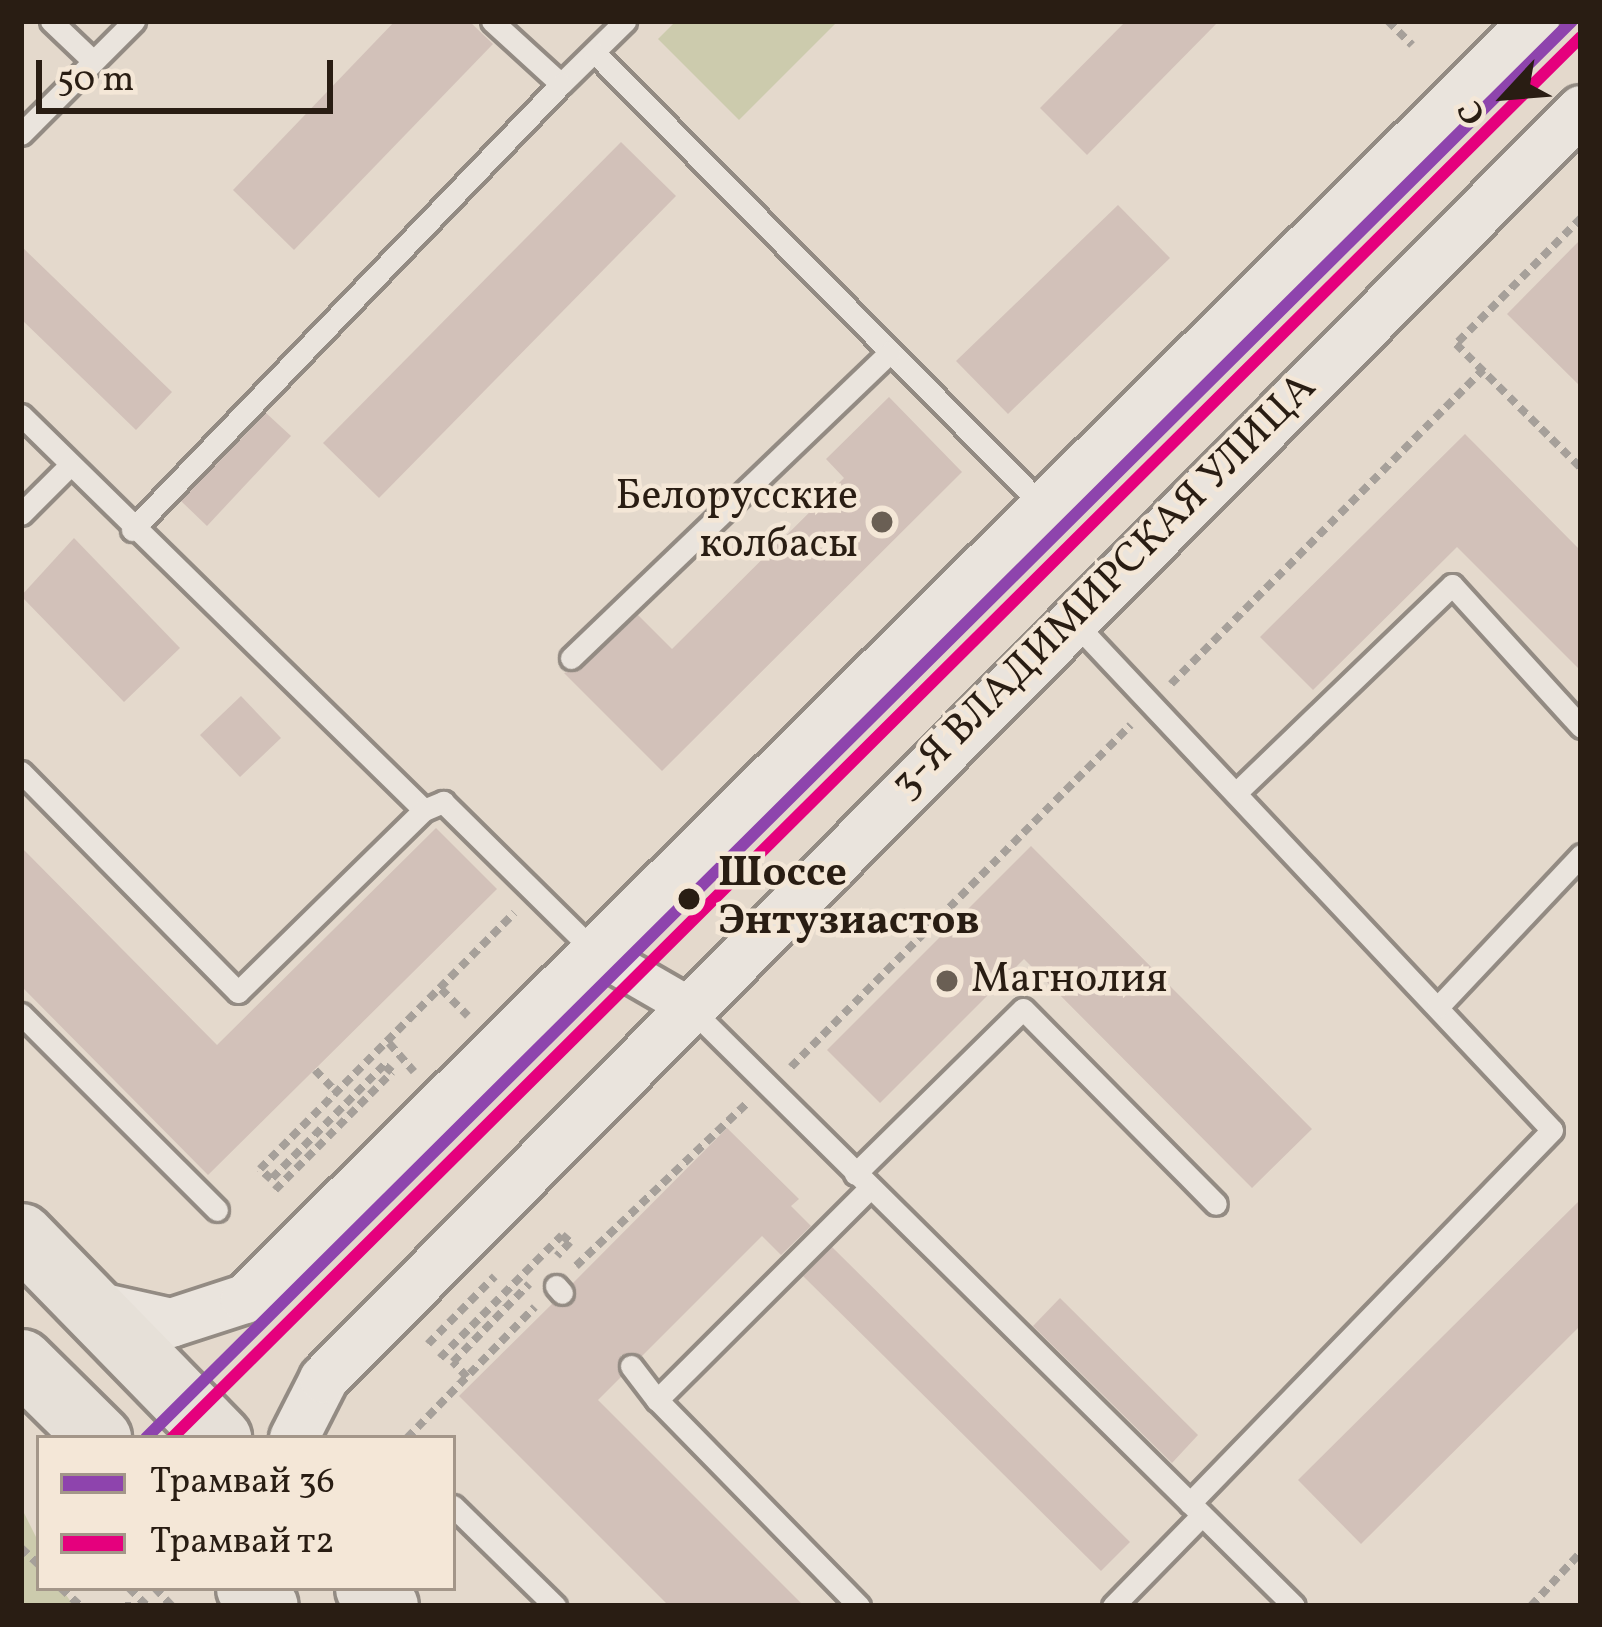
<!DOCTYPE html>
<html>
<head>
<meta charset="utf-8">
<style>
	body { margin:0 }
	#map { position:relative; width:1602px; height:1627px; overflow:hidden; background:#e4d9cc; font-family:Vollkorn,serif }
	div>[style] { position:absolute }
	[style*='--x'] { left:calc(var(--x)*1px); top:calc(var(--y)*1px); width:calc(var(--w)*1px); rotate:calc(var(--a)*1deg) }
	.green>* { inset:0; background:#cccbad }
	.building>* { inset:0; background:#d2c1b9 }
	.path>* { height:8px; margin-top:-4px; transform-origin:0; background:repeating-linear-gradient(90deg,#a6a09a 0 9px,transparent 0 15px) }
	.roads { filter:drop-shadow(3px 0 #938b83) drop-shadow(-3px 0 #938b83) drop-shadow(0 3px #938b83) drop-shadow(0 -3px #938b83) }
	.service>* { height:21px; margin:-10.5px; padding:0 10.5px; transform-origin:10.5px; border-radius:10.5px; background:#eae4dd }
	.minor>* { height:39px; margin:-19.5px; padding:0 19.5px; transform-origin:19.5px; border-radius:19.5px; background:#eae4dd }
	.tertiary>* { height:48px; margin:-24px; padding:0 24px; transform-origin:24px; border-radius:24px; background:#eae4dd }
	.primary>* { height:63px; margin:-31.5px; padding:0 31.5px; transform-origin:31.5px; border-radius:31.5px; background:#e6e0d8 }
	.tram-1>* { height:12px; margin:-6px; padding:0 6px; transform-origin:6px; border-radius:6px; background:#8e44ad }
	.tram-2>* { height:12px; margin:-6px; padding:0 6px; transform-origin:6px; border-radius:6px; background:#e5007d }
	.dots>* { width:33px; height:33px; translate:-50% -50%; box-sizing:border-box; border:6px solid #f4e7d7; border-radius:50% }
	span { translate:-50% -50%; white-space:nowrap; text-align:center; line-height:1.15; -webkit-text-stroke:9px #f4e7d7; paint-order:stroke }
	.poi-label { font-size:42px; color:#291d13 }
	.right { translate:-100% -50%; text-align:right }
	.left { translate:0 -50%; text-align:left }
	.street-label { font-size:42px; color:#291d13 }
	.stop-label { font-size:42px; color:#291d13; font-weight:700 }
	.frame { position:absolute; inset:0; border:24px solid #291d13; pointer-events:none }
	.legend { position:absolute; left:36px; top:1435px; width:420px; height:156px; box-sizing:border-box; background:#f4e7d7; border:3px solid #a39689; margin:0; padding:15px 21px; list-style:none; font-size:36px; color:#291d13 }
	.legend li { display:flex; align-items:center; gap:24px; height:60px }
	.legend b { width:60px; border:3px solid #a39689 }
	.north { position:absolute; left:1446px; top:36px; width:120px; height:120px; -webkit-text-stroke:9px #f4e7d7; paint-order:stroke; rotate:244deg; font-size:33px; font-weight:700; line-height:48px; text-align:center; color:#291d13 }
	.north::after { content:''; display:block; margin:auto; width:42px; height:54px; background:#291d13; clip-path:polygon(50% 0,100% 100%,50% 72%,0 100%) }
	.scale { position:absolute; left:36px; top:60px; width:297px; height:54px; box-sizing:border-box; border:6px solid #291d13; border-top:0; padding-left:15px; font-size:36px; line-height:42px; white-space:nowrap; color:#291d13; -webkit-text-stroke:9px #f4e7d7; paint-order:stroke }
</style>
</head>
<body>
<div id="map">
	<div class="green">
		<div style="clip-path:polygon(676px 21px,838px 21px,739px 120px,658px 39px)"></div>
		<div style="clip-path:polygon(21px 1507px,39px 1543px,39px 1588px,61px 1588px,74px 1606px,21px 1606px)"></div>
	</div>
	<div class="building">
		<div style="clip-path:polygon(395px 21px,469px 21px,493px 44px,294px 250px,233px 190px)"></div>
		<div style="clip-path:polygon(1126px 21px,1219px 21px,1087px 155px,1040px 108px)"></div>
		<div style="clip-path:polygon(621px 142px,676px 196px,379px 498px,323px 443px)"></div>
		<div style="clip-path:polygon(1118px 205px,1170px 258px,1008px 414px,956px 361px)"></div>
		<div style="clip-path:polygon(1581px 239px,1581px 387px,1507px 314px)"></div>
		<div style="clip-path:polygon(21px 246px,172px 392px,136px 430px,21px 319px)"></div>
		<div style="clip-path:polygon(889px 397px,962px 472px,662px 771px,564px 673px,581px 669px,638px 615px,672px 649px,844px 478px,826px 459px)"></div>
		<div style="clip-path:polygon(266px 413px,291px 436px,207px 526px,181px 501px)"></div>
		<div style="clip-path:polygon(1465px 434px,1581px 551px,1581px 671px,1457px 547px,1313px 690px,1260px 637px)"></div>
		<div style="clip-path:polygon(74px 538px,180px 648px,124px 702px,21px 596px)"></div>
		<div style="clip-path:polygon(241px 696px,281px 738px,240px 777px,200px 735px)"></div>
		<div style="clip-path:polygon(436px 828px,497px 889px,208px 1175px,21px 986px,21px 847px,217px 1045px)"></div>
		<div style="clip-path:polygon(1031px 846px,1312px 1129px,1252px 1188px,1024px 959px,880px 1103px,827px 1050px)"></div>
		<div style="clip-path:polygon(727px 1128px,799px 1199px,791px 1206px,811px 1226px,781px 1255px,762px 1236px,642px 1356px,621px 1355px,621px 1377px,598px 1400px,804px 1606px,669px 1606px,459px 1396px,552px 1304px,573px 1304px,573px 1283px)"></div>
		<div style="clip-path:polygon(1581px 1199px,1581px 1325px,1361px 1544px,1298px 1480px)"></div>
		<div style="clip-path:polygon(832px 1247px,1130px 1542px,1101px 1571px,803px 1276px)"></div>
		<div style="clip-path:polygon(1060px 1298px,1198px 1435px,1172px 1463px,1033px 1326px)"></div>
	</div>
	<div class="path">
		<div style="--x:1388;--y:21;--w:34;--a:45"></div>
		<div style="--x:1581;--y:218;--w:177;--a:134.8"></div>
		<div style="--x:1456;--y:344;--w:176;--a:44.8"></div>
		<div style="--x:1171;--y:684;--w:443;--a:-45.2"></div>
		<div style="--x:441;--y:989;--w:38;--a:45"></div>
		<div style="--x:389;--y:1043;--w:38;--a:49"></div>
		<div style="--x:791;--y:1067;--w:482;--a:-45.2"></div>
		<div style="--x:315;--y:1070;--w:32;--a:46"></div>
		<div style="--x:275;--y:1190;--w:166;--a:-45.2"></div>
		<div style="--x:392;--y:1072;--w:11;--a:-139"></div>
		<div style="--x:384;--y:1065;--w:161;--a:134.7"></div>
		<div style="--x:271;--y:1179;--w:15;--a:-138"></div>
		<div style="--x:260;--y:1169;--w:361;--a:-45.2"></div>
		<div style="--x:576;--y:1266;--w:236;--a:-43.6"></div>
		<div style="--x:428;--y:1344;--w:95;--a:-45.4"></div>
		<div style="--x:440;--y:1358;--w:173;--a:-45.2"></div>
		<div style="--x:562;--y:1235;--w:11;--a:41"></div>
		<div style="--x:570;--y:1242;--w:19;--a:133"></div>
		<div style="--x:467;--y:1377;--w:21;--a:-133"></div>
		<div style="--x:453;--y:1362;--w:109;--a:-45.7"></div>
		<div style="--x:407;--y:1438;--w:183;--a:-45.7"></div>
		<div style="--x:21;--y:1548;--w:25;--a:43"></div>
		<div style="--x:61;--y:1588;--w:26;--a:43"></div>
		<div style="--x:129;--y:1588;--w:25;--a:45"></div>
		<div style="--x:155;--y:1588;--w:25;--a:47"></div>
		<div style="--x:125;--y:1606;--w:6;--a:0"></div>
		<div style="--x:1531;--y:1606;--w:74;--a:-47.2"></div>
	</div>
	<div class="roads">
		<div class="service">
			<div style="--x:51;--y:21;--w:58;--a:43.6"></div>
			<div style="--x:492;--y:21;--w:93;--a:42.4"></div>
			<div style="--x:561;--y:84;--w:90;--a:-44.5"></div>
			<div style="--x:594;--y:52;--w:641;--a:45.32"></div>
			<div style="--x:21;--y:134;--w:160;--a:-45"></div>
			<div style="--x:21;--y:415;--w:564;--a:44.43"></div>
			<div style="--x:21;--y:514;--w:66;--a:-45"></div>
			<div style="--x:132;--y:530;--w:619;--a:-46.11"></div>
			<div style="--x:1072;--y:620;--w:700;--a:46.74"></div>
			<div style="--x:1552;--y:1130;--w:520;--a:134.14"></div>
			<div style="--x:571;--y:658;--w:442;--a:-43.8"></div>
			<div style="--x:21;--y:772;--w:309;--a:45.4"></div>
			<div style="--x:238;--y:992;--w:260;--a:-44.4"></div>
			<div style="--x:424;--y:810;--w:21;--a:-23"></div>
			<div style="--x:443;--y:802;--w:214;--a:44.6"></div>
			<div style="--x:1238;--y:791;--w:297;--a:-43.9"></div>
			<div style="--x:1452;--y:585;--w:192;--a:47.7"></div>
			<div style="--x:689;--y:1007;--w:851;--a:44.71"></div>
			<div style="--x:1438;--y:1007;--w:209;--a:-46.7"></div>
			<div style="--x:21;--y:1014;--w:277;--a:45"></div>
			<div style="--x:855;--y:1174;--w:235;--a:-44.5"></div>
			<div style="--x:1023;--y:1009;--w:274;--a:45.3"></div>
			<div style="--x:556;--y:1286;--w:9;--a:49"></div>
			<div style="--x:631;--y:1366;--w:43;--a:52.6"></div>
			<div style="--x:453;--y:1506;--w:143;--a:44.4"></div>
			<div style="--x:859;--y:1606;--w:289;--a:-134.4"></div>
			<div style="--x:657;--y:1400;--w:301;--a:-44.9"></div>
			<div style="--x:1113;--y:1606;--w:127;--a:-45.6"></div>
		</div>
		<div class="minor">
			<div style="--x:596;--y:953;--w:104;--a:30"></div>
		</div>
		<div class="tertiary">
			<div style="--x:90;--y:1305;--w:83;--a:12.5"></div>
			<div style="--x:171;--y:1323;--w:78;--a:-18"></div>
			<div style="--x:245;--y:1299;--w:1816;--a:-44.73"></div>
			<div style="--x:294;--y:1438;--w:66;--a:-63"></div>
			<div style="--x:324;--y:1379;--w:1786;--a:-45.27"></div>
		</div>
		<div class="primary">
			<div style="--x:21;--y:1235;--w:284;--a:45.7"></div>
			<div style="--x:21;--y:1361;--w:110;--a:44.6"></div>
			<div style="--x:248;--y:1588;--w:25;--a:45"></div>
			<div style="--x:367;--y:1588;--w:26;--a:43"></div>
		</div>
	</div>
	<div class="tram-1">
		<div style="--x:146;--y:1438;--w:2010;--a:-44.82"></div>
	</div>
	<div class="tram-2">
		<div style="--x:172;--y:1438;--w:1987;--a:-44.84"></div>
	</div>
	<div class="dots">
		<div style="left:882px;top:522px;background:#6a5f54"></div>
		<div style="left:689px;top:899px;background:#291d13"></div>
		<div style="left:947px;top:981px;background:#6a5f54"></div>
	</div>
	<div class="poi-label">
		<span class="right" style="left:858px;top:522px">Белорусские<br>колбасы</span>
		<span class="left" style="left:971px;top:981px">Магнолия</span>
	</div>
	<div class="street-label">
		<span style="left:1105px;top:587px;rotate:-45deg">3-Я ВЛАДИМИРСКАЯ УЛИЦА</span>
	</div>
	<div class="stop-label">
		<span class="left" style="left:718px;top:899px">Шоссе<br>Энтузиастов</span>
	</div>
	<div class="frame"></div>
	<ul class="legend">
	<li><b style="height:15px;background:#8e44ad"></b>Трамвай 36</li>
	<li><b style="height:15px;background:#e5007d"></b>Трамвай т2</li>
	</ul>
	<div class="north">С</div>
	<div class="scale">50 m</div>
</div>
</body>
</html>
